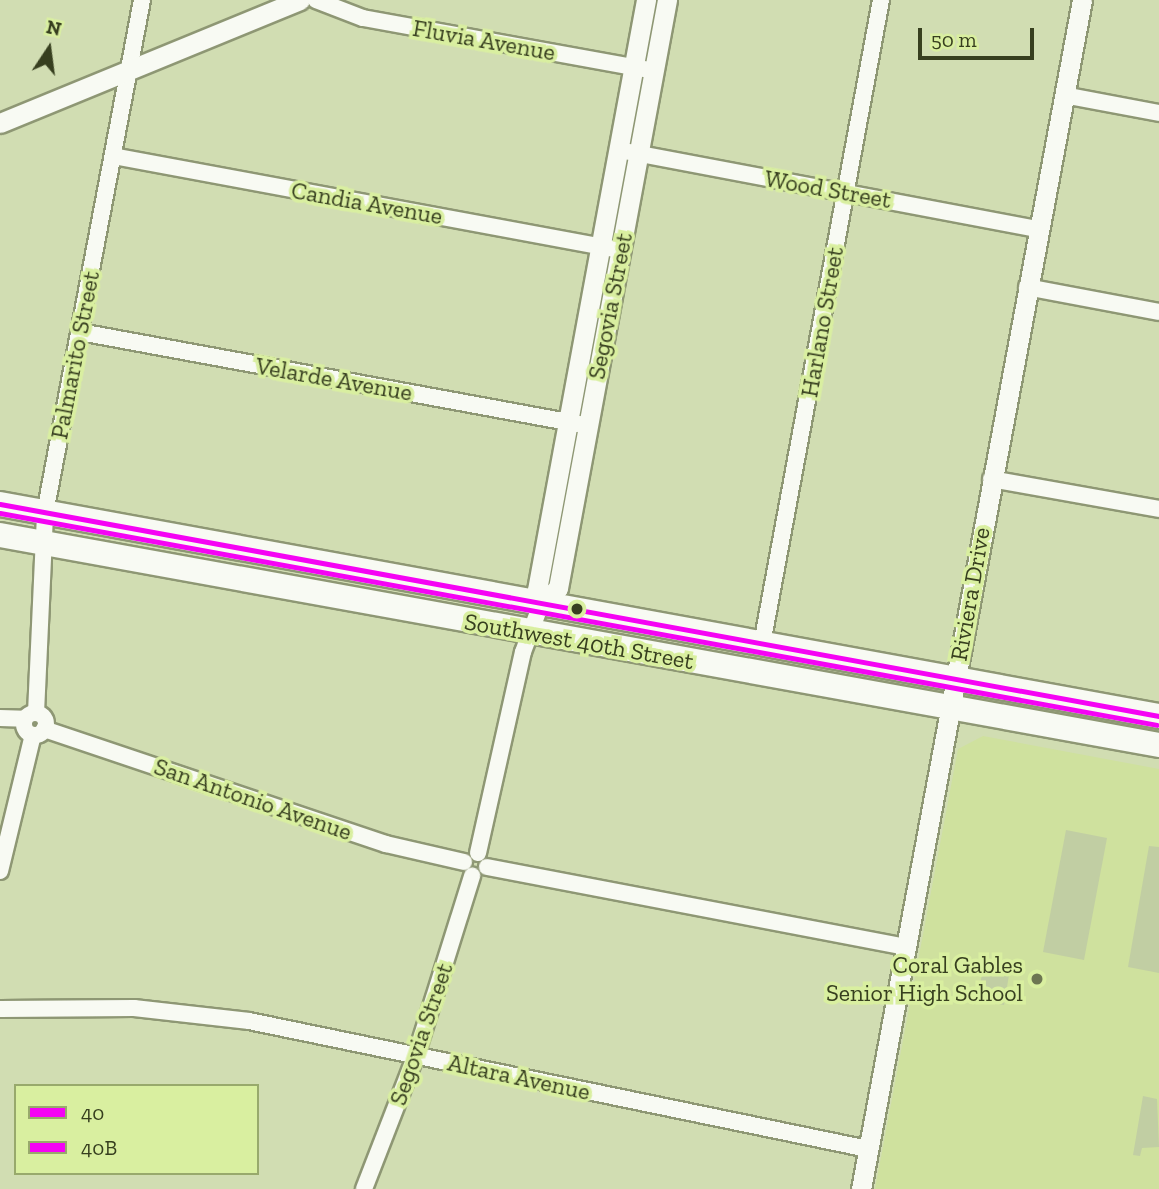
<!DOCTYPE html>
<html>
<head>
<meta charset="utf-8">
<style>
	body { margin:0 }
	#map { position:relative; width:1159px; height:1189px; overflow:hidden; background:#d1ddb2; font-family:"Zilla Slab",serif }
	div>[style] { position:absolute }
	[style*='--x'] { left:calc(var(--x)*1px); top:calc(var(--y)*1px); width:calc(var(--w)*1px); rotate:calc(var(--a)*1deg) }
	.built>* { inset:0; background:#cfe19e }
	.green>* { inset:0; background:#c1cea3 }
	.roads { filter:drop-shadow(2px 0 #8e9774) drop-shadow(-2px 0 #8e9774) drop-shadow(0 2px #8e9774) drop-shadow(0 -2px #8e9774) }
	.minor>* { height:16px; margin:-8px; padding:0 8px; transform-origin:8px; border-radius:8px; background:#f8faf3 }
	.minor>.ring { margin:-8px; padding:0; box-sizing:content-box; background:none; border:16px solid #f8faf3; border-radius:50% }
	.tertiary>* { height:19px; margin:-9.5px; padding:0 9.5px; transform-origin:9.5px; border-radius:9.5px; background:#f8faf3 }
	.primary>* { height:24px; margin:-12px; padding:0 12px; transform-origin:12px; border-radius:12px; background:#f8faf3 }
	.bus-1>* { height:5px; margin:-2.5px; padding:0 2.5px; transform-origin:2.5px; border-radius:2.5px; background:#f503f4 }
	.bus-2>* { height:5px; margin:-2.5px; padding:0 2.5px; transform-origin:2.5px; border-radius:2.5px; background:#f503f4 }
	.dots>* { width:19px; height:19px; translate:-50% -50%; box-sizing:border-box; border:4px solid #d9efa0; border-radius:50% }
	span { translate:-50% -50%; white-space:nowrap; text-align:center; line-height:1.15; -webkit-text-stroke:7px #d9efa0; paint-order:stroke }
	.street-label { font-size:24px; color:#373f1f }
	.poi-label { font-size:24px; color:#373f1f }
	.right { translate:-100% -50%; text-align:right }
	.legend { position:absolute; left:14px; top:1084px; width:245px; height:91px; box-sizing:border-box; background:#d9efa0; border:2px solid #98a96c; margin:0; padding:9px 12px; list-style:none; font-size:21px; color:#373f1f }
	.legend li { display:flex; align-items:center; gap:14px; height:35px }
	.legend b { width:35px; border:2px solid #98a96c }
	.north { position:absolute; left:14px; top:14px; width:70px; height:70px; -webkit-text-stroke:5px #d9efa0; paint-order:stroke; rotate:13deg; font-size:19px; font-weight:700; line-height:28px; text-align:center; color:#373f1f }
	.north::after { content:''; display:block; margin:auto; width:24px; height:32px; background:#373f1f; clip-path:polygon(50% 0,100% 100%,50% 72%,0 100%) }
	.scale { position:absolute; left:918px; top:28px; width:116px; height:32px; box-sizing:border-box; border:4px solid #373f1f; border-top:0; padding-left:9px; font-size:21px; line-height:24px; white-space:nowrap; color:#373f1f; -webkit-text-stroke:5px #d9efa0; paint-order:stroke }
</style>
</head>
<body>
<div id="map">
	<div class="built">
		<div style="clip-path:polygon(983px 736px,1159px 769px,1159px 1189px,875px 1189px,958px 749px)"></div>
	</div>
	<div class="green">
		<div style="clip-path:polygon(1066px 830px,1107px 838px,1084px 960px,1043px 952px)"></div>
		<div style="clip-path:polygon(1149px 846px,1159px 847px,1159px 973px,1128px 967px)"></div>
		<div style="clip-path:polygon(984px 964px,1010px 969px,1004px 1005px,977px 1000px)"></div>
		<div style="clip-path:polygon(1143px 1096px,1157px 1099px,1159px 1147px,1142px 1148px,1140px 1156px,1133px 1155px)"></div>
	</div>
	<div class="roads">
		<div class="minor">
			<div style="--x:316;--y:0;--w:50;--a:21"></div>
			<div style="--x:363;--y:18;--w:296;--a:10.3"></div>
			<div style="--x:1064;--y:95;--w:97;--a:10.7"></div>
			<div style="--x:619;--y:150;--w:426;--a:10.7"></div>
			<div style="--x:113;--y:156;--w:516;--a:10.5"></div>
			<div style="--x:1027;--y:287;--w:134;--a:10.7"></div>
			<div style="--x:80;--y:332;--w:507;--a:10.45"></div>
			<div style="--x:991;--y:479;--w:171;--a:10.1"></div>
			<div style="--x:762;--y:644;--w:655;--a:-79.53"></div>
			<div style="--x:36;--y:713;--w:200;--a:-87.4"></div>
			<div style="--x:45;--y:513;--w:522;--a:-79.29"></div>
			<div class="ring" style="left:24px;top:713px;width:6px;height:6px"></div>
			<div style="--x:0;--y:718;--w:24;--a:2"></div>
			<div style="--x:44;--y:729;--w:361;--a:18.6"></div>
			<div style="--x:386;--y:844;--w:80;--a:13"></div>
			<div style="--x:478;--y:853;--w:206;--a:-77.4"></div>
			<div style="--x:523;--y:652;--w:51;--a:-69.4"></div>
			<div style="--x:487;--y:867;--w:426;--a:10.8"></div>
			<div style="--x:0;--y:871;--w:140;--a:-76.4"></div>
			<div style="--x:0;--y:1009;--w:134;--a:-0.4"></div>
			<div style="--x:134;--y:1008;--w:116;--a:6.4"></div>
			<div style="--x:249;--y:1021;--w:632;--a:11.68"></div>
			<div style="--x:364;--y:1189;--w:144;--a:-68.8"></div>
			<div style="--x:416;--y:1055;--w:188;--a:-72.6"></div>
		</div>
		<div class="tertiary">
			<div style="--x:646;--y:0;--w:600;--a:100.47"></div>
			<div style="--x:537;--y:590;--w:15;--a:74"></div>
			<div style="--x:541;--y:604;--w:23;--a:-43"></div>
			<div style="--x:558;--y:588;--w:598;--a:-79.5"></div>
			<div style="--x:0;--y:123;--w:324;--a:-22.3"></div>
			<div style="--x:861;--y:1189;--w:1209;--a:-79.47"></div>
		</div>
		<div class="primary">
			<div style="--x:0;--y:504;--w:1178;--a:10.37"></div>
			<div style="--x:0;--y:535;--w:1178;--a:10.27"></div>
		</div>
	</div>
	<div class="bus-1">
		<div style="--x:0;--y:504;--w:1178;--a:10.37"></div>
	</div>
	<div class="bus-2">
		<div style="--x:0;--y:513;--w:1176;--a:10.38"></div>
	</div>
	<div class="dots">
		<div style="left:577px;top:609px;background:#373f1f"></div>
		<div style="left:1037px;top:979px;background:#6d7652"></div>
	</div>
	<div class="street-label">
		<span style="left:484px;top:40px;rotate:10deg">Fluvia Avenue</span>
		<span style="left:828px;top:189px;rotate:10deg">Wood Street</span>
		<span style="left:367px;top:203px;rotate:10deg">Candia Avenue</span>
		<span style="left:610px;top:306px;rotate:-79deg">Segovia Street</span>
		<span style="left:822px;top:322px;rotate:-80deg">Harlano Street</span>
		<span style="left:75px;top:355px;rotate:-79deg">Palmarito Street</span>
		<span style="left:334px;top:379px;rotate:10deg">Velarde Avenue</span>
		<span style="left:970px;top:594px;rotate:-80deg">Riviera Drive</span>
		<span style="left:579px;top:641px;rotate:10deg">Southwest 40th Street</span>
		<span style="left:253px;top:799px;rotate:19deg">San Antonio Avenue</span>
		<span style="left:421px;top:1034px;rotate:-71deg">Segovia Street</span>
		<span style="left:519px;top:1077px;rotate:12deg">Altara Avenue</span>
	</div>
	<div class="poi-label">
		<span class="right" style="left:1023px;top:979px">Coral Gables<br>Senior High School</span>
	</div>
	<ul class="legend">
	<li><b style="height:9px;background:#f503f4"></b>40</li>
	<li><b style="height:9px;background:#f503f4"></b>40B</li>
	</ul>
	<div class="north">N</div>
	<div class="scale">50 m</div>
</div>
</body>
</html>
